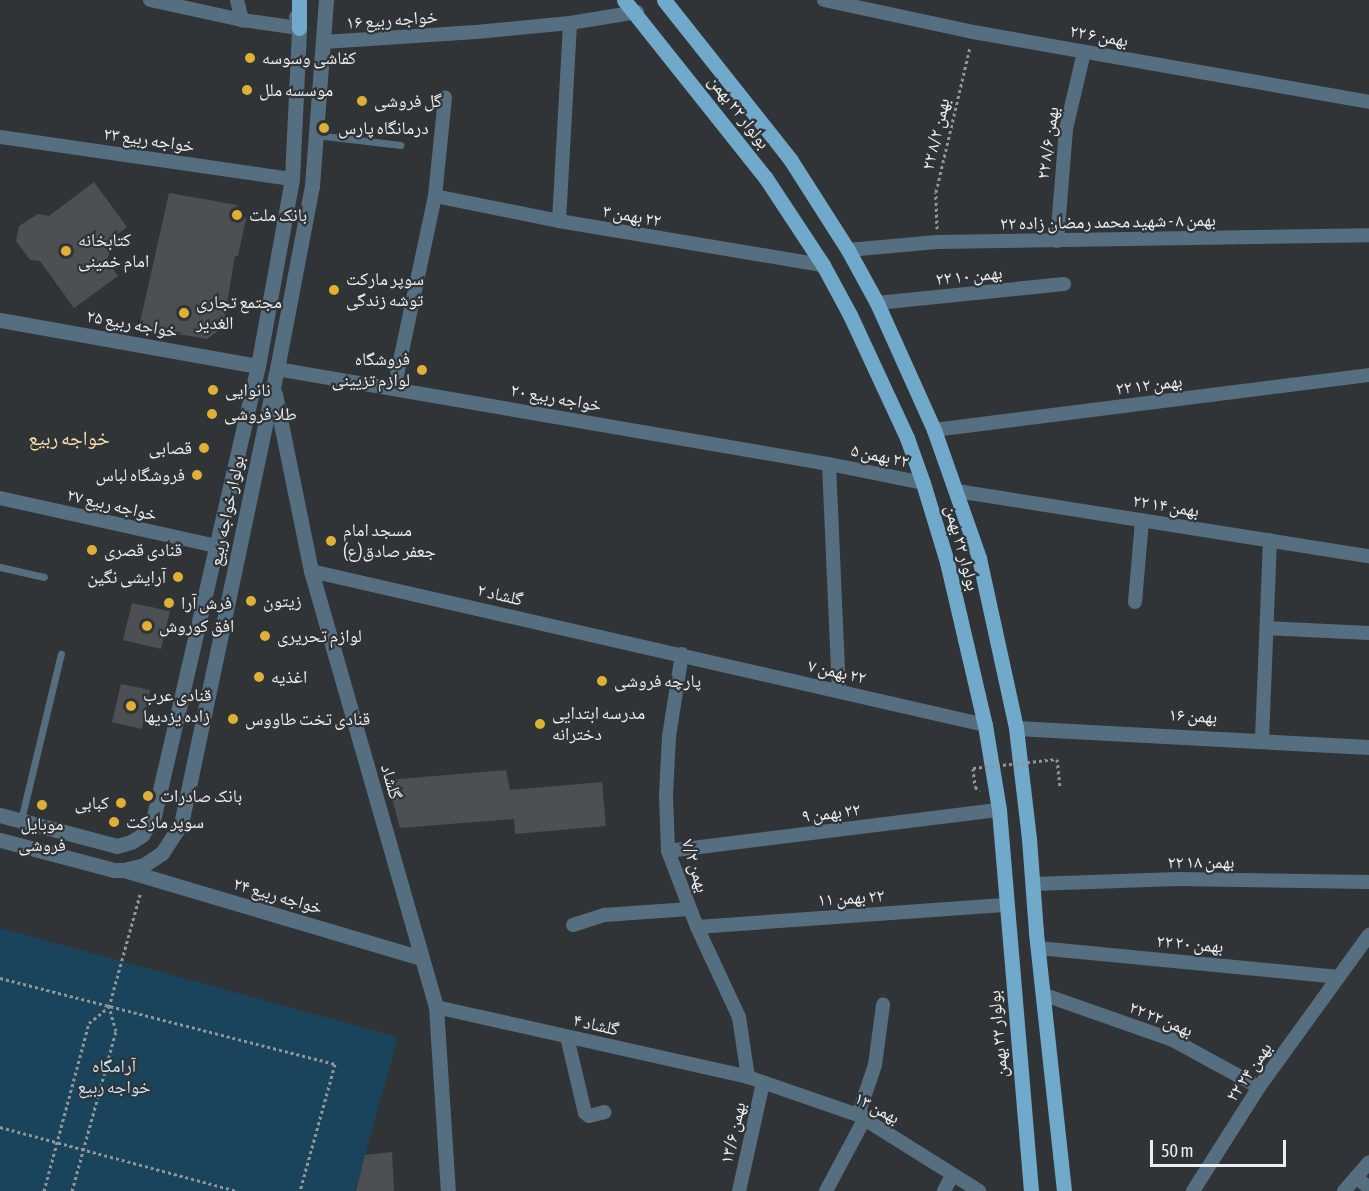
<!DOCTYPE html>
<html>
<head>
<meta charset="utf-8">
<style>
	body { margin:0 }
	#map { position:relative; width:1369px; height:1191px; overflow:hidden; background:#313437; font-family:"Asap Condensed","Noto Naskh Arabic",sans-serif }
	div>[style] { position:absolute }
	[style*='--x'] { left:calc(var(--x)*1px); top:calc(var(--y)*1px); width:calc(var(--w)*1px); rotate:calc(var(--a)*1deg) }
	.green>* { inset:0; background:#1a445c }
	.building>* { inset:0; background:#4c5052 }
	.path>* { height:3px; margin-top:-1.5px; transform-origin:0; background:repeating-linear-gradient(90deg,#929597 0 3px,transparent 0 6px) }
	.service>* { height:7px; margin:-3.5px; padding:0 3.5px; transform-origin:3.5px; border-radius:3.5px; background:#556f80 }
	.minor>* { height:14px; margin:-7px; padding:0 7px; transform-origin:7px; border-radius:7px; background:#556f80 }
	.tertiary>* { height:15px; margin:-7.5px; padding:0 7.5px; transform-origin:7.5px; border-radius:7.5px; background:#556f80 }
	.primary>* { height:15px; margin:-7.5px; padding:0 7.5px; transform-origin:7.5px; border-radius:7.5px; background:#71a9cb }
	.path-bridge>* { height:3px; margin-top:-1.5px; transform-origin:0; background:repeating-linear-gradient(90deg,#929597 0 3px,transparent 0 6px) }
	.dots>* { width:16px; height:16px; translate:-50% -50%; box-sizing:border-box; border:3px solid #313437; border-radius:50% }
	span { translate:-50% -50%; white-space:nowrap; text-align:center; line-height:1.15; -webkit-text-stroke:4.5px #313437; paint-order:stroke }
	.street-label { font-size:18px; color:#ebeeef }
	.poi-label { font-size:18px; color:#ebeeef }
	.left { translate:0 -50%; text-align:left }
	.right { translate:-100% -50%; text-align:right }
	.park-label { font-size:18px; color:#c4e6fd }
	.neighbourhood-label { font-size:20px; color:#fbe1a7 }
	.scale { position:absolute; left:1150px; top:1140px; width:136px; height:27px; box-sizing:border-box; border:3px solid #ebeeef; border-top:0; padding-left:8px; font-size:18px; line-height:21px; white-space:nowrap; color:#ebeeef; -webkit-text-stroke:4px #313437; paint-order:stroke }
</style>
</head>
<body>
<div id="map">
	<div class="green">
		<div style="clip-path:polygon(0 928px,398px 1037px,355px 1191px,0 1191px)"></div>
	</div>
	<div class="building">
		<div style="clip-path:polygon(94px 182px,127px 227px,112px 238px,107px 261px,118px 276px,74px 308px,40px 261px,30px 260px,16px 241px,19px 226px,38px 214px,49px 216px)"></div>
		<div style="clip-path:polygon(169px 193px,237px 205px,246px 219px,238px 256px,235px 256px,223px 327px,207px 339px,139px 327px)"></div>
		<div style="clip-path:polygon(132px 603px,170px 611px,161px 649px,123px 640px)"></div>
		<div style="clip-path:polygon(121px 684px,150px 690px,142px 729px,112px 722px)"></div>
		<div style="clip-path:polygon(506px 770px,510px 790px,602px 782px,606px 826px,515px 834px,514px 819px,400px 828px,387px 780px)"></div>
		<div style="clip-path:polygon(392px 1152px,394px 1191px,356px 1191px,365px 1155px)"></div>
	</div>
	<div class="path">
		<div style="--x:937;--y:229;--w:37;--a:-92"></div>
		<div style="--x:936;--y:192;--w:149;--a:-76.8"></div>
		<div style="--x:1057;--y:759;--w:29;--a:84"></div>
		<div style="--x:973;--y:768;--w:19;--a:84"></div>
		<div style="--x:975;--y:787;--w:6;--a:39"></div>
		<div style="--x:0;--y:978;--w:346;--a:14.4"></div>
		<div style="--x:335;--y:1064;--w:132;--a:105.4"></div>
		<div style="--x:0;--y:1127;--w:246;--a:15.1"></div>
		<div style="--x:44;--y:1191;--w:174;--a:-75"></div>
		<div style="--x:89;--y:1023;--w:26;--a:-39"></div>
		<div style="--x:109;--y:1007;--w:120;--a:-74.6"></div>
		<div style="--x:72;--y:1191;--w:166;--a:-74.6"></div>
		<div style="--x:116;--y:1031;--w:25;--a:-106"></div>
	</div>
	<div class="service">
		<div style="--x:316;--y:135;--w:85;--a:6.8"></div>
		<div style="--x:0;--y:567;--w:45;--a:12.8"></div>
		<div style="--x:21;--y:820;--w:171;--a:-76.5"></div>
	</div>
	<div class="minor">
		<div style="--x:150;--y:0;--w:94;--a:12.3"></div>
		<div style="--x:242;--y:20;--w:58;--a:8"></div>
		<div style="--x:237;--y:0;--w:21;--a:76"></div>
		<div style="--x:824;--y:0;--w:152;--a:12.1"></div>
		<div style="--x:973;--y:32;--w:402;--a:10"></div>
		<div style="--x:324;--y:42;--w:152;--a:-3.8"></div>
		<div style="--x:476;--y:32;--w:94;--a:-5.5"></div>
		<div style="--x:570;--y:23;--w:68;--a:-9.3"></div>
		<div style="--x:0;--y:137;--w:295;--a:8.2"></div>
		<div style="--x:435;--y:196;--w:126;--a:11.4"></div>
		<div style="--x:559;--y:221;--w:268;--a:9.5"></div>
		<div style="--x:559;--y:221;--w:198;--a:-86.8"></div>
		<div style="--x:1057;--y:241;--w:112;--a:-85.4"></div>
		<div style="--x:1066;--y:129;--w:79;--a:-76.8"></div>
		<div style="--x:848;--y:250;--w:89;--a:-5.1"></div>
		<div style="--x:937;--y:242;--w:432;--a:-0.9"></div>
		<div style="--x:877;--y:303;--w:188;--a:-5.8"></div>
		<div style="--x:277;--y:369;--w:560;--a:9.77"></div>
		<div style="--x:829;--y:464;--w:96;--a:11.4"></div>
		<div style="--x:394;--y:389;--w:197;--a:-78"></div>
		<div style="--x:435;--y:196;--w:99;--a:-84.2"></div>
		<div style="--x:934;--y:430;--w:438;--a:-7.2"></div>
		<div style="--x:829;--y:464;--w:227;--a:87.5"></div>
		<div style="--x:957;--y:491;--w:417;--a:9"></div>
		<div style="--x:0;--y:498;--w:222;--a:12.5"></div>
		<div style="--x:311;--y:571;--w:691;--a:12.87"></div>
		<div style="--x:1135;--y:602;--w:82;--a:-85.1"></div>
		<div style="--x:1267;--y:628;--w:102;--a:2.8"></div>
		<div style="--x:682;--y:654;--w:83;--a:99"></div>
		<div style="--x:669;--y:736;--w:60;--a:92.9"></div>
		<div style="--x:666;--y:796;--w:55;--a:87.9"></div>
		<div style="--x:668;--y:851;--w:81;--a:69.1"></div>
		<div style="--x:697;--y:927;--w:99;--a:65"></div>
		<div style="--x:739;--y:1017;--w:61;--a:81.5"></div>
		<div style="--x:1262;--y:739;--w:199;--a:-87.7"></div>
		<div style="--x:668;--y:851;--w:334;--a:-7.1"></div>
		<div style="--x:1033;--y:884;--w:145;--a:-2"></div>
		<div style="--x:1178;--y:879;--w:191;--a:0.9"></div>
		<div style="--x:573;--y:925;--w:33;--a:-18"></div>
		<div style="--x:604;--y:915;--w:86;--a:-4"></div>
		<div style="--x:697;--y:927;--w:311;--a:-4.1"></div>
		<div style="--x:1038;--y:948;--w:302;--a:5.5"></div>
		<div style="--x:1045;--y:995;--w:136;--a:19.4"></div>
		<div style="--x:1173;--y:1040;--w:98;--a:28.7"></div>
		<div style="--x:436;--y:1007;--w:320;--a:12.6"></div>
		<div style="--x:748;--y:1077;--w:116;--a:19.1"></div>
		<div style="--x:858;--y:1115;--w:143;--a:32.1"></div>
		<div style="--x:567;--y:1037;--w:78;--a:76.7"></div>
		<div style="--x:585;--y:1113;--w:5;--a:37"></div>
		<div style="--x:589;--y:1116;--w:16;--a:-14"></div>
		<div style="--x:858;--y:1115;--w:53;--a:-71.2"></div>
		<div style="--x:875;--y:1065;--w:61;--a:-82.4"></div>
		<div style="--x:1356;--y:1177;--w:17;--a:40"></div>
		<div style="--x:739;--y:1191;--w:111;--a:-77.5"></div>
		<div style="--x:826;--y:1191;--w:83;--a:-61.9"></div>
		<div style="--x:944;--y:1191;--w:18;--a:-63"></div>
		<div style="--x:1193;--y:1191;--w:123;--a:-57.6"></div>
		<div style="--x:1259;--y:1087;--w:188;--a:-54.1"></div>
		<div style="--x:1344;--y:1191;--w:38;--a:-49"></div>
	</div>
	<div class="tertiary">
		<div style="--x:0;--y:320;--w:262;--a:10.1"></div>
		<div style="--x:275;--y:394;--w:181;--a:78.5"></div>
		<div style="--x:311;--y:571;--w:454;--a:74"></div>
		<div style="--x:436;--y:1007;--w:184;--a:86.3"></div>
		<div style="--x:1016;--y:728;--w:354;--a:3.1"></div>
		<div style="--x:0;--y:815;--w:121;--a:14.8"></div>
		<div style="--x:117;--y:846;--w:15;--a:-16"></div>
		<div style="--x:131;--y:842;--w:13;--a:-32"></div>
		<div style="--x:142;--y:835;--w:22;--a:-58"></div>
		<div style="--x:154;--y:816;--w:462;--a:-77"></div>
		<div style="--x:258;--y:366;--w:190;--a:-79.7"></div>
		<div style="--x:292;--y:179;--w:151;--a:-87.3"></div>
		<div style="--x:299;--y:28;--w:12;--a:-104"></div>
		<div style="--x:0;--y:840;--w:118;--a:14.7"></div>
		<div style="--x:114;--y:870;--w:10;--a:0"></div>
		<div style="--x:124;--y:870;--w:21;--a:-14"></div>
		<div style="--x:144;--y:865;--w:22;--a:-34"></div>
		<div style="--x:162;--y:853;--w:35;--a:-57"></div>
		<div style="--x:181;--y:824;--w:465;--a:-78.1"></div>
		<div style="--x:277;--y:369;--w:186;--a:-79.2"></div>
		<div style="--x:312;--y:186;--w:187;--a:-85.7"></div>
		<div style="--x:124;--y:870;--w:310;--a:16.5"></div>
	</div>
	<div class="primary">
		<div style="--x:624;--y:0;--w:226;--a:51.5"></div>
		<div style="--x:765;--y:177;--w:105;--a:56.6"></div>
		<div style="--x:823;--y:265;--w:57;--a:61.6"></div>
		<div style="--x:850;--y:315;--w:136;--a:65.1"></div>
		<div style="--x:907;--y:438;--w:48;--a:70.4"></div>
		<div style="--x:923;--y:483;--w:83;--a:73.1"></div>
		<div style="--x:947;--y:562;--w:167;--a:76.9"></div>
		<div style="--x:985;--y:725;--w:86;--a:80.6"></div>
		<div style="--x:999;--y:810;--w:382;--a:85.2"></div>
		<div style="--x:664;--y:0;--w:203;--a:51.6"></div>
		<div style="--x:790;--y:159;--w:108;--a:57.5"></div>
		<div style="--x:848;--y:250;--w:60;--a:61.3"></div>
		<div style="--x:877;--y:303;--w:139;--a:65.8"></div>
		<div style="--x:934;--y:430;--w:136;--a:70.6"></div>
		<div style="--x:979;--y:558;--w:174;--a:77.7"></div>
		<div style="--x:1016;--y:728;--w:112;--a:83.3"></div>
		<div style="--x:1029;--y:839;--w:94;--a:85.7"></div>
		<div style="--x:1036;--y:933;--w:260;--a:83.8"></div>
		<div style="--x:299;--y:28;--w:28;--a:-90"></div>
	</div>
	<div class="path-bridge">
		<div style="--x:973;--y:768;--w:84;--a:-6.1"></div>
	</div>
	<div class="dots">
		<div style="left:250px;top:58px;background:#dfb034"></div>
		<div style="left:247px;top:90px;background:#dfb034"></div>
		<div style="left:362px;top:101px;background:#dfb034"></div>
		<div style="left:324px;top:128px;background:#dfb034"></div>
		<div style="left:237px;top:215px;background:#dfb034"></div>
		<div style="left:66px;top:251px;background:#dfb034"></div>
		<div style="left:334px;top:290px;background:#dfb034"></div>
		<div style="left:184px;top:313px;background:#dfb034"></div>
		<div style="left:422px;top:370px;background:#dfb034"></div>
		<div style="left:213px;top:390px;background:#dfb034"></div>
		<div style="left:212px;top:414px;background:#dfb034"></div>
		<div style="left:204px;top:448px;background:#dfb034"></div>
		<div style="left:197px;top:475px;background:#dfb034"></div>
		<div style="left:331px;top:541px;background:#dfb034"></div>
		<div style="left:92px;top:550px;background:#dfb034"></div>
		<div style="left:178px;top:577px;background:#dfb034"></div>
		<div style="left:251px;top:601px;background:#dfb034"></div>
		<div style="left:169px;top:603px;background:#dfb034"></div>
		<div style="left:147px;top:626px;background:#dfb034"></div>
		<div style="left:265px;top:636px;background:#dfb034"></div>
		<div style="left:259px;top:677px;background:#dfb034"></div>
		<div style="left:602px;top:681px;background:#dfb034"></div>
		<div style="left:131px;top:706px;background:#dfb034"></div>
		<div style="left:233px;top:719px;background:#dfb034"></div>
		<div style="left:540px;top:724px;background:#dfb034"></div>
		<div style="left:148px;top:796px;background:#dfb034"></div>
		<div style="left:121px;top:803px;background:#dfb034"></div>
		<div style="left:42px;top:805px;background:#dfb034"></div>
		<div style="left:114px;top:822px;background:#dfb034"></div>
	</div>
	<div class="street-label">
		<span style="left:392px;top:20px;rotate:-4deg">خواجه ربیع ۱۶</span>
		<span style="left:1099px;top:36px;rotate:10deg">۲۲ بهمن ۶</span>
		<span style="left:739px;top:112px;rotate:52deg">بولوار ۲۲ بهمن</span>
		<span style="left:936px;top:134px;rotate:-77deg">۲۲ بهمن ۸/۲</span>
		<span style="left:149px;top:140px;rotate:8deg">خواجه ربیع ۲۳</span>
		<span style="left:1048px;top:143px;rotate:-82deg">۲۲ بهمن ۸/۶</span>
		<span style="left:632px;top:216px;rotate:10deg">٢٢ بهمن ۳</span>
		<span style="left:1108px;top:222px;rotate:-1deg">۲۲ بهمن ۸ - شهید محمد رمضان زاده</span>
		<span style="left:969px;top:276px;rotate:-6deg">۲۲ بهمن ۱۰</span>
		<span style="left:132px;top:324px;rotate:10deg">خواجه ربیع ۲۵</span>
		<span style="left:1149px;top:385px;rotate:-7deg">۲۲ بهمن ۱۲</span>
		<span style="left:556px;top:398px;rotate:10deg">خواجه ربیع ۲۰</span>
		<span style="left:880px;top:456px;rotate:12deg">٢٢ بهمن ۵</span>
		<span style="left:112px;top:505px;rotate:13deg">خواجه ربیع ۲۷</span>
		<span style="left:1166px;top:506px;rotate:9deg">۲۲ بهمن ۱۴</span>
		<span style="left:227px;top:511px;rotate:-78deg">بولوار خواجه ربیع</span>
		<span style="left:962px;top:548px;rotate:75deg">بولوار ۲۲ بهمن</span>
		<span style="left:500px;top:595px;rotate:13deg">گلشاد ۲</span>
		<span style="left:837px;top:672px;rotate:13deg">٢٢ بهمن ٧</span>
		<span style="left:1193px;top:716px;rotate:3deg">بهمن ۱۶</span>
		<span style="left:391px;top:782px;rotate:74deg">گلشاد</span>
		<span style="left:831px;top:813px;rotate:-7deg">٢٢ بهمن ۹</span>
		<span style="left:1201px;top:862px">۲۲ بهمن ۱۸</span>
		<span style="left:695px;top:866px;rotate:73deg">بهمن ۷/۲</span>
		<span style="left:278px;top:896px;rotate:16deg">خواجه ربیع ۲۴</span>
		<span style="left:851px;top:898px;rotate:-4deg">٢٢ بهمن ١١</span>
		<span style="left:1190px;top:944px;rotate:5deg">۲۲ بهمن ۲۰</span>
		<span style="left:1161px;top:1019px;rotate:22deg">۲۲ بهمن ۲۲</span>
		<span style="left:596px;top:1025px;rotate:13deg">گلشاد ۴</span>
		<span style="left:998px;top:1034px;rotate:-95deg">بولوار ۲۲ بهمن</span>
		<span style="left:1249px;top:1072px;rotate:-56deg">۲۲ بهمن ۲۴</span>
		<span style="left:877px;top:1108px;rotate:28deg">بهمن ۱۳</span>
		<span style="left:733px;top:1133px;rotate:-77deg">بهمن ۱۳/۶</span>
	</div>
	<div class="poi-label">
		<span class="left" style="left:262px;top:58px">کفاشی وسوسه</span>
		<span class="left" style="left:259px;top:90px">موسسه ملل</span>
		<span class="left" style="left:374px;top:101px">گل فروشی</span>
		<span class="left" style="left:338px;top:128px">درمانگاه پارس</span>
		<span class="left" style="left:249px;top:215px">بانک ملت</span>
		<span class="left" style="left:78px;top:251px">کتابخانه<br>امام خمینی</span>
		<span class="left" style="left:346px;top:290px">سوپر مارکت<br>توشه زندگی</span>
		<span class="left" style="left:196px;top:313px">مجتمع تجاری<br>الغدیر</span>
		<span class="right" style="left:410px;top:370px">فروشگاه<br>لوازم تزیینی</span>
		<span class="left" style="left:225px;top:390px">نانوایی</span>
		<span class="left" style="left:224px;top:414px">طلا فروشی</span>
		<span class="right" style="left:192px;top:448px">قصابی</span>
		<span class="right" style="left:185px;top:475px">فروشگاه لباس</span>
		<span class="left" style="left:343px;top:541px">مسجد امام<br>جعفر صادق(ع)</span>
		<span class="left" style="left:104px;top:550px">قنادی قصری</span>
		<span class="right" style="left:166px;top:577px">آرایشی نگین</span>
		<span class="left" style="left:263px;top:601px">زیتون</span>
		<span class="left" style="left:181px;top:603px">فرش آرا</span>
		<span class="left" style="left:159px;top:626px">افق کوروش</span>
		<span class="left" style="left:277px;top:636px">لوازم تحریری</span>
		<span class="left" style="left:271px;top:677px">اغذیه</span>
		<span class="left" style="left:614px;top:681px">پارچه فروشی</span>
		<span class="left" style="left:143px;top:706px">قنادی عرب<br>زاده یزدیها</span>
		<span class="left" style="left:552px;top:724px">مدرسه ابتدایی<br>دخترانه</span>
		<span class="left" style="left:245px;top:719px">قنادی تخت طاووس</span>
		<span class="left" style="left:160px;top:796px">بانک صادرات</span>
		<span class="right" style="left:109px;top:803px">کبابی</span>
		<span class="left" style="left:126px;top:822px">سوپر مارکت</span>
		<span style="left:42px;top:835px">موبایل<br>فروشی</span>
	</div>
	<div class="park-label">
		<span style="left:114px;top:1077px">آرامگاه<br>خواجه ربیع</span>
	</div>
	<div class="neighbourhood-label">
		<span style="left:69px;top:437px">خواجه ربیع</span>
	</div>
	<div class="scale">50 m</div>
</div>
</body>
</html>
